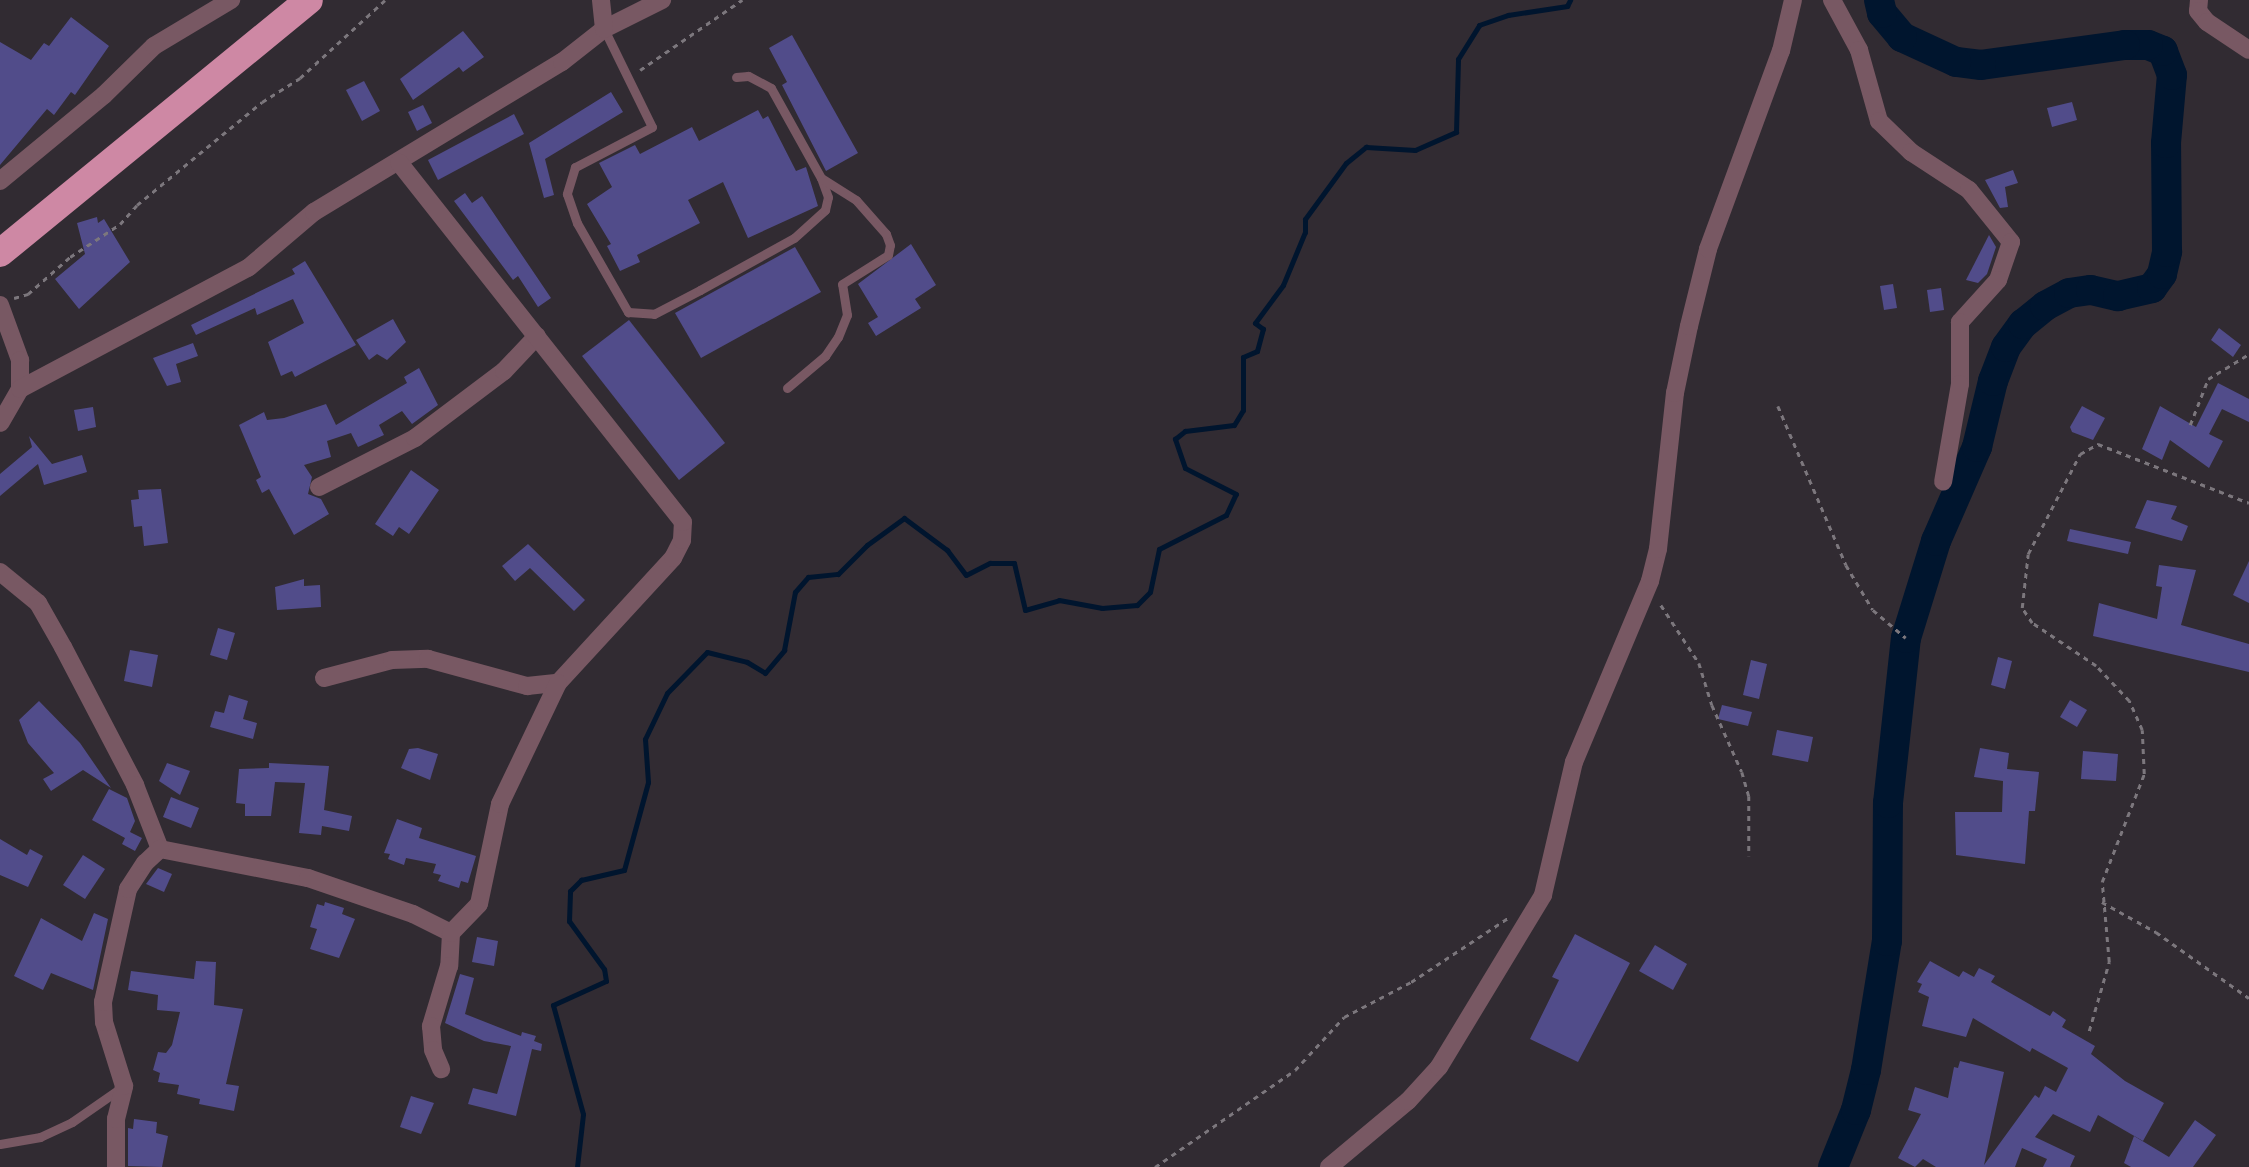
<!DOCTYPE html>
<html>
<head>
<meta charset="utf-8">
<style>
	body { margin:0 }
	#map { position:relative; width:2249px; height:1167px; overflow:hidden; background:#312b32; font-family:Helvetica,sans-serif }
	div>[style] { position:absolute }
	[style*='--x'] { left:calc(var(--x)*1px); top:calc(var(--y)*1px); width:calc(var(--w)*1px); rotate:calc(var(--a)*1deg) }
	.stream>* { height:5px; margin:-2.5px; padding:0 2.5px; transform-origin:2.5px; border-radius:2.5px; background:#00152e }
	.river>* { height:30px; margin:-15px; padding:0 15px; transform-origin:15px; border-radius:15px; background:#00152e }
	.building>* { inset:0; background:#514c8a }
	.path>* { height:2.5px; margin-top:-1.25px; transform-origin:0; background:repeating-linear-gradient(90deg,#7c777d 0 5px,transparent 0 10px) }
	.service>* { height:9px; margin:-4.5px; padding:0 4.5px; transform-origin:4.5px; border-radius:4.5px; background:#785863 }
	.minor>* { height:18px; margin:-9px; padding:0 9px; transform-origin:9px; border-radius:9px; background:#785863 }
	.trunk>* { height:28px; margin:-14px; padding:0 14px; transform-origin:14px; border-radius:14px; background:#ce88a4 }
	span { translate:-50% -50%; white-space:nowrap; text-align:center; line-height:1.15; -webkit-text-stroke:10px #272128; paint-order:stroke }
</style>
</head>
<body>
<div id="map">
	<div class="stream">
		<div style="--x:577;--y:1167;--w:53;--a:-83.5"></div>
		<div style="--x:583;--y:1114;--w:113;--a:-105.4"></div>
		<div style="--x:553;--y:1005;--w:58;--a:-24.4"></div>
		<div style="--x:606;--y:981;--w:12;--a:-99"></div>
		<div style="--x:604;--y:969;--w:59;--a:-126.1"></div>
		<div style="--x:569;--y:921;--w:30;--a:-88"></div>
		<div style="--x:570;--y:891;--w:16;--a:-45"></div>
		<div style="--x:581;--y:880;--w:44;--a:-13.1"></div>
		<div style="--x:624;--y:870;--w:91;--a:-74.7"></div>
		<div style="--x:648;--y:782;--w:43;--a:-94"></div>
		<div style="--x:645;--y:739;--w:51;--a:-64.4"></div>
		<div style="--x:667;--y:693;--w:57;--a:-45.7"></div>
		<div style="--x:707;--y:652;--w:41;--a:14"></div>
		<div style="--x:747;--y:662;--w:21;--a:31"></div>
		<div style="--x:765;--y:673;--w:30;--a:-50"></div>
		<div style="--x:784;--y:650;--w:59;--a:-79.3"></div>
		<div style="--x:795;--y:592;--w:20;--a:-49"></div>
		<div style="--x:808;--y:577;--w:30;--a:-6"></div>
		<div style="--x:838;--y:574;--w:41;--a:-45"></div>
		<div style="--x:867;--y:545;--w:46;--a:-36.1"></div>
		<div style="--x:904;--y:518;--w:54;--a:36.7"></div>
		<div style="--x:947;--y:550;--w:31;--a:53"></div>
		<div style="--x:966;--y:575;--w:27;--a:-27"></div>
		<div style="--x:990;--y:563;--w:24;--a:0"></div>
		<div style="--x:1014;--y:563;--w:48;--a:76.8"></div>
		<div style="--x:1025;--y:610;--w:35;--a:-16"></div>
		<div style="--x:1059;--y:600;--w:44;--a:10.5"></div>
		<div style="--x:1102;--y:608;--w:35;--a:-5"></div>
		<div style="--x:1137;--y:605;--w:18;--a:-45"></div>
		<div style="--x:1150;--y:592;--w:44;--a:-78.2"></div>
		<div style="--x:1159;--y:549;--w:75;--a:-26.9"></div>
		<div style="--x:1226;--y:515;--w:23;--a:-65"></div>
		<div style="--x:1236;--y:494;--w:57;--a:-153"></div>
		<div style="--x:1185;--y:468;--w:31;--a:-109"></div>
		<div style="--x:1175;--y:439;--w:13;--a:-39"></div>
		<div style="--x:1185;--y:431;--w:49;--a:-7"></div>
		<div style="--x:1234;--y:425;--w:17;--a:-59"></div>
		<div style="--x:1243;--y:410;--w:53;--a:-90"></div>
		<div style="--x:1243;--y:357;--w:15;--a:-23"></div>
		<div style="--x:1257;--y:351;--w:23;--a:-75"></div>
		<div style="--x:1263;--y:329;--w:10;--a:-143"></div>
		<div style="--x:1255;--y:323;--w:47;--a:-53.6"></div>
		<div style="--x:1283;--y:285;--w:57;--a:-67.5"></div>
		<div style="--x:1305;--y:232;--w:13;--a:-90"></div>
		<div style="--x:1305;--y:219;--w:69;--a:-53.8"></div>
		<div style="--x:1346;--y:163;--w:26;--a:-39"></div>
		<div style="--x:1366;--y:147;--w:49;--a:3.5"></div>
		<div style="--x:1415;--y:150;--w:45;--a:-23.7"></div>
		<div style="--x:1456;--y:132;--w:73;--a:-88.4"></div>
		<div style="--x:1458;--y:59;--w:40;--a:-58"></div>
		<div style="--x:1479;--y:25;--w:31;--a:-19"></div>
		<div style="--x:1508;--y:15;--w:60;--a:-8.7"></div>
		<div style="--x:1567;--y:6;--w:7;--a:-63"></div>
	</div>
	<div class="river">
		<div style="--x:1833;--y:1167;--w:61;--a:-68"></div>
		<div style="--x:1856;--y:1110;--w:41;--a:-76"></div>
		<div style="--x:1866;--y:1070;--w:131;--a:-80.8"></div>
		<div style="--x:1887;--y:941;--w:138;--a:-89.6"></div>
		<div style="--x:1888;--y:803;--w:166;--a:-83.8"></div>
		<div style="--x:1906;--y:638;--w:102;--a:-72.8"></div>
		<div style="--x:1936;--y:541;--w:103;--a:-66.4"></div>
		<div style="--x:1977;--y:447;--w:68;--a:-76.4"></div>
		<div style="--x:1993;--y:381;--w:36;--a:-69"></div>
		<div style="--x:2006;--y:347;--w:29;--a:-54"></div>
		<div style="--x:2023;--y:324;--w:28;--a:-39"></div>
		<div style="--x:2045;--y:306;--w:27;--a:-28"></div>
		<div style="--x:2069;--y:293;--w:22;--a:-8"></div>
		<div style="--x:2091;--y:290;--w:28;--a:13"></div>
		<div style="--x:2118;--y:296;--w:35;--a:-13"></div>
		<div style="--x:2152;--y:288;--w:17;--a:-54"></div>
		<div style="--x:2162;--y:274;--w:23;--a:-77"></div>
		<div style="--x:2167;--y:252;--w:109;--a:-90.5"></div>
		<div style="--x:2166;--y:143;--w:68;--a:-85"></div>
		<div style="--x:2172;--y:75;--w:26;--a:-111"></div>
		<div style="--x:2163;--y:51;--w:16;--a:-158"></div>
		<div style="--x:2148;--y:45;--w:23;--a:180"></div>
		<div style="--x:2125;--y:45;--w:145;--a:172.1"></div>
		<div style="--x:1981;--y:65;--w:25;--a:-173"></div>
		<div style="--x:1956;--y:62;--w:60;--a:-155.2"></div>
		<div style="--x:1902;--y:37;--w:31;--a:-130"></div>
		<div style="--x:1882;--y:13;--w:13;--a:-103"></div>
	</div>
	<div class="building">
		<div style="clip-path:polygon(71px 17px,109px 46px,75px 95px,71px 92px,54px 115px,47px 109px,0 165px,0 42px,31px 60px,44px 43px,49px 46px)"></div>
		<div style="clip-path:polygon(463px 31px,484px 57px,463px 72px,459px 67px,413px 100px,400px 79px)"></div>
		<div style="clip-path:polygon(792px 35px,858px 153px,826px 171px,782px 85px,787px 82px,769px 48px)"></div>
		<div style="clip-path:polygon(364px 81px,380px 111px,362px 121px,346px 90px)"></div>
		<div style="clip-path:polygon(611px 92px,623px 112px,545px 159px,554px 195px,544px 198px,529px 143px)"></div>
		<div style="clip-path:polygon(2072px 102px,2077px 120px,2052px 127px,2047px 108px)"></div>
		<div style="clip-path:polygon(423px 105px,432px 123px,417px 131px,408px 112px)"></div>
		<div style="clip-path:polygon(758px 110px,763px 119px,768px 116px,796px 171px,806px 167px,818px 206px,748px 238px,723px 182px,688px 200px,700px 223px,637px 255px,640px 262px,620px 271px,607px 246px,611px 244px,587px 204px,612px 187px,599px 163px,635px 145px,640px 154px,692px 127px,699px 141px)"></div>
		<div style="clip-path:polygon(514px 114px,524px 134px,438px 180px,428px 160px)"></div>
		<div style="clip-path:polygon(2013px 170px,2018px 183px,2005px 187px,2008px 207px,2000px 208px,1985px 180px)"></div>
		<div style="clip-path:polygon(465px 193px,472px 203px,482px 196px,551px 298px,538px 307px,518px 276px,513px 280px,454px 201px)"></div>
		<div style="clip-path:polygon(97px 217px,98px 223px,104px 219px,130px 262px,79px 309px,55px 279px,85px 254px,77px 223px)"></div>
		<div style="clip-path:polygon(1989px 235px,1996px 247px,1987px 274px,1978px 283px,1966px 280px)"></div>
		<div style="clip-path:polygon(911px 244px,936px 285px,915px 299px,921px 308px,876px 336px,868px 323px,878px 317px,858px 284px)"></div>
		<div style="clip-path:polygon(795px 247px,821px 292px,701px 358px,675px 313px)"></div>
		<div style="clip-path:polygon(305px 261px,356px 345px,295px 377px,292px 371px,281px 376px,268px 342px,304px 323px,293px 299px,257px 315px,255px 308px,196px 335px,191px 325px,295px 274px,292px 269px)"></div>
		<div style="clip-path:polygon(1893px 284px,1897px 308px,1884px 310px,1880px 286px)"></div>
		<div style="clip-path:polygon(1941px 288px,1944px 310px,1930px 312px,1927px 290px)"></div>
		<div style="clip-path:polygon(393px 319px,406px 342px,387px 360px,377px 354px,369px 360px,356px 340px)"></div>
		<div style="clip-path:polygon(629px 320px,725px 443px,679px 480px,582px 356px)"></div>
		<div style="clip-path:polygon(2219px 328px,2241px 345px,2233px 357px,2211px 340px)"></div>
		<div style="clip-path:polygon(193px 343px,198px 356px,176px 364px,181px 382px,167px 386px,153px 358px)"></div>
		<div style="clip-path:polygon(419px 368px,438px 405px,412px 424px,402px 411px,379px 425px,384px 435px,358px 447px,351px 433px,327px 441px,331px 457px,304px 465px,312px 477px,308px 494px,321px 499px,329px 514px,294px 535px,269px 489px,262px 493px,256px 480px,261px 477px,239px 425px,264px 412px,267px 420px,284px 418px,326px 404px,336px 425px,407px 383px,404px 377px)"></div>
		<div style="clip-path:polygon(2218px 383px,2249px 399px,2249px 422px,2222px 409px,2209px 434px,2223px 441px,2209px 468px,2170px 440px,2162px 460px,2142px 449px,2160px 406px,2196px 427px)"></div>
		<div style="clip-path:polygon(2082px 406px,2105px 418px,2093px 440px,2072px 432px,2070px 427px)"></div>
		<div style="clip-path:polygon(93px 407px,96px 427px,78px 431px,74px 410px)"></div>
		<div style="clip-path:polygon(29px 436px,52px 464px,82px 455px,87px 472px,44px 485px,38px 464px,0 496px,0 474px,32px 447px)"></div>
		<div style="clip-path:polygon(411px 470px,439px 490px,409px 534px,399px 527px,393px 536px,375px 524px)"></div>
		<div style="clip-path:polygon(161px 489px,168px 543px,144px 546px,142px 526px,134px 527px,131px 500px,139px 499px,138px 490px)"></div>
		<div style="clip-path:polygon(2147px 500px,2177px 506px,2171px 519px,2188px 526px,2182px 541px,2135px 528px)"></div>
		<div style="clip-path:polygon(2070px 529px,2131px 542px,2128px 554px,2067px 541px)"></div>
		<div style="clip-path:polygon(528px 544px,585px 600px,574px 611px,530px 568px,515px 581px,502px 566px)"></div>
		<div style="clip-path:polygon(2249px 561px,2249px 603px,2233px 595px)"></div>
		<div style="clip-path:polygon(2159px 565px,2196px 570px,2181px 625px,2249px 644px,2249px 672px,2093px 636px,2099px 603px,2157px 619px,2162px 587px,2156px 586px)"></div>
		<div style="clip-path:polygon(304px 579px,304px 586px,320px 585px,321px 607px,277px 610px,275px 587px)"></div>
		<div style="clip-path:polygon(218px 628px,235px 633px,227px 660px,210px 655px)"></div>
		<div style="clip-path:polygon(130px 650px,158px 655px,152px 687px,124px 681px)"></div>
		<div style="clip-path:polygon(1998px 657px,2012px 661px,2005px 689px,1991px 685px)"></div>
		<div style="clip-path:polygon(1751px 660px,1767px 664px,1759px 699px,1743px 695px)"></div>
		<div style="clip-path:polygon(229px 695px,248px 701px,243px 719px,257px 723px,253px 739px,210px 727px,215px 711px,224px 713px)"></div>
		<div style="clip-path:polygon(2070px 700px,2087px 710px,2077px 727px,2060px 717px)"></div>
		<div style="clip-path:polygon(39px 701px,80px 743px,111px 788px,83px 770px,51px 791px,43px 779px,54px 773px,28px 743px,19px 720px)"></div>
		<div style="clip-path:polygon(1722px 705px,1752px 712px,1748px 726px,1718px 719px)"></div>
		<div style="clip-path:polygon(1777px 730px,1813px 737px,1808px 762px,1772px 755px)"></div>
		<div style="clip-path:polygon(418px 748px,438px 754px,430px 780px,401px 768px,409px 749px)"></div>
		<div style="clip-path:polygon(1980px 748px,2009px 753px,2007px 769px,2039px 772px,2035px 811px,2029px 811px,2025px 864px,1956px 855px,1955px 812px,2002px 812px,2003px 781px,1974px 777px)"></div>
		<div style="clip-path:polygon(2083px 751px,2118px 754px,2116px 781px,2081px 779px)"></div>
		<div style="clip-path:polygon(167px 763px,190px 771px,180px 795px,159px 781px)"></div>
		<div style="clip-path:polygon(269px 763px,329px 766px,324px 810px,352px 816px,349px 831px,322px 826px,321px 835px,299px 833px,305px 783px,275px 782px,271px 816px,245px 816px,245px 804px,236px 803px,239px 769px,269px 768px)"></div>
		<div style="clip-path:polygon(109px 789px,127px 798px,135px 821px,130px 832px,142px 838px,135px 851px,122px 844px,125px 838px,92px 820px)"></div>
		<div style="clip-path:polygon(171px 797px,199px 808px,191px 828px,163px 817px)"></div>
		<div style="clip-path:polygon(397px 819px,422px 828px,419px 838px,476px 856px,468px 883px,461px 881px,459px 888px,438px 881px,441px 875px,433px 873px,436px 864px,406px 858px,404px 865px,388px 859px,390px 854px,384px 853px)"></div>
		<div style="clip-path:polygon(0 839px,27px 855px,30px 849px,43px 856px,28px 887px,0 875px)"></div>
		<div style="clip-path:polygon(83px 855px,105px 869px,85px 899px,63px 885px)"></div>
		<div style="clip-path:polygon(158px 868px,172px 874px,164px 892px,146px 884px)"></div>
		<div style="clip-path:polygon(325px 902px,344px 908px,342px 914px,355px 919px,339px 958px,310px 949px,317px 929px,310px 927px,317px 904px,324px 906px)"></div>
		<div style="clip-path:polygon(94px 913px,108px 919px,93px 990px,51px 973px,43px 990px,14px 976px,41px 918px,82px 941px)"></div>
		<div style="clip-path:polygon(1575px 934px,1630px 963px,1578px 1062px,1530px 1039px,1559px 980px,1552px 977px)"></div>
		<div style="clip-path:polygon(477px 937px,498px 941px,494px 966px,472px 962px)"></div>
		<div style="clip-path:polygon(1655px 945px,1687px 964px,1673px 990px,1639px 971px)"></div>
		<div style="clip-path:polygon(196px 961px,216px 962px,214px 1005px,243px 1009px,226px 1084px,239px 1086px,234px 1111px,199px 1104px,200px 1099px,177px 1094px,179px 1085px,158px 1082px,160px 1073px,153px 1070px,158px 1052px,166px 1053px,172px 1045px,180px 1012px,157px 1010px,158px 995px,128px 990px,131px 971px,194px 979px)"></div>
		<div style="clip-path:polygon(1930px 961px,1959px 977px,1963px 971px,1974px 977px,1979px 968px,1995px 976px,1991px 982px,2050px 1016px,2053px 1011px,2066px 1020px,2062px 1027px,2095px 1046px,2091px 1054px,2125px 1081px,2164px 1103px,2143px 1141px,2098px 1115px,2090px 1132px,2053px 1114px,2035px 1137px,2075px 1156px,2070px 1167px,2043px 1167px,2047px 1159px,2022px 1148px,2015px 1167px,1936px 1167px,1923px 1159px,1915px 1167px,1898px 1158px,1921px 1114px,1908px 1110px,1915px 1087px,1948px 1098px,1954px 1067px,1958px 1068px,1960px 1061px,2004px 1072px,1984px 1165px,2035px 1095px,2039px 1098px,2045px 1086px,2056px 1092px,2068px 1068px,2032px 1048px,2030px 1052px,1973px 1018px,1966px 1037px,1922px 1026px,1929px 997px,1918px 992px,1922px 984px,1917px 982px)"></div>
		<div style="clip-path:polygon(460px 974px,474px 978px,465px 1014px,521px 1036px,522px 1032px,536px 1036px,534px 1041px,542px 1044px,541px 1051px,532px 1049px,516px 1116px,468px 1104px,473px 1088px,497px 1094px,511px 1046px,484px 1041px,445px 1023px)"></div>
		<div style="clip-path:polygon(411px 1096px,434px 1103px,421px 1134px,400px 1127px)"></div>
		<div style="clip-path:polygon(134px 1119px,157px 1122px,156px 1133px,168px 1136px,162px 1167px,128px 1166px,128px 1128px,133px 1129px)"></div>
		<div style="clip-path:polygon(2195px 1120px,2216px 1135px,2193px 1167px,2131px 1167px,2124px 1163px,2134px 1136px,2169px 1157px)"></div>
	</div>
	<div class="path">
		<div style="--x:640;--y:70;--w:124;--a:-34.5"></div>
		<div style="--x:14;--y:298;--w:15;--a:-16"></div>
		<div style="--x:28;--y:294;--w:56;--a:-41.4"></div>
		<div style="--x:70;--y:257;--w:60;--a:-33.4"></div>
		<div style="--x:120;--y:224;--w:25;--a:-48"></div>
		<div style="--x:137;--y:205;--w:162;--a:-39.5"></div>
		<div style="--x:262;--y:102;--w:45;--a:-32.3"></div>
		<div style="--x:300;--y:78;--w:115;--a:-42.5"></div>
		<div style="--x:1778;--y:406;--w:173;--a:66.8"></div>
		<div style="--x:1846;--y:565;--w:52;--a:59"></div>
		<div style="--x:1873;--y:610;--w:43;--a:40.3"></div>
		<div style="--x:2190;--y:425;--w:49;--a:-68.6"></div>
		<div style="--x:2208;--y:379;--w:48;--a:-31.4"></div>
		<div style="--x:1661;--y:605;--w:69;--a:56.8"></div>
		<div style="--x:1699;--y:663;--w:44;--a:72.8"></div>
		<div style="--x:1712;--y:705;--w:73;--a:65.9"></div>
		<div style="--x:1742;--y:772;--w:25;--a:74"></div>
		<div style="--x:1749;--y:796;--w:60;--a:90"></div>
		<div style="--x:2102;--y:902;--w:62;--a:29.1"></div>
		<div style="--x:2156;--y:932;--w:114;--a:35.4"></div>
		<div style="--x:2089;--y:1031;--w:72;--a:-73.8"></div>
		<div style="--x:2109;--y:962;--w:80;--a:-95"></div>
		<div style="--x:2102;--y:882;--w:116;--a:-68.7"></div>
		<div style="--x:2144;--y:774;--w:44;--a:-92.6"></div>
		<div style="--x:2142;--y:730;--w:32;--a:-114"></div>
		<div style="--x:2129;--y:701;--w:48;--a:-133.3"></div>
		<div style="--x:2096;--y:666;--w:77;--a:-146.1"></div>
		<div style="--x:2032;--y:623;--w:18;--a:-124"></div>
		<div style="--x:2022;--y:608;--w:54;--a:-83.7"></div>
		<div style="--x:2028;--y:554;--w:113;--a:-62.5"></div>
		<div style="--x:2080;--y:454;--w:21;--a:-29"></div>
		<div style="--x:2098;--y:444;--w:162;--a:21.3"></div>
		<div style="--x:1155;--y:1167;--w:170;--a:-34.7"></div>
		<div style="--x:1295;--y:1070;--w:72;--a:-47.2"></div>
		<div style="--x:1344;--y:1017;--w:76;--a:-27.6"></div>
		<div style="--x:1411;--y:982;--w:116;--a:-33.4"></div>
	</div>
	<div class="service">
		<div style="--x:604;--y:29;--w:109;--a:63.9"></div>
		<div style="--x:652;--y:127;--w:87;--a:152.5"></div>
		<div style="--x:575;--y:167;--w:28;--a:107"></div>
		<div style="--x:567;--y:194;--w:31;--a:71"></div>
		<div style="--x:577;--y:223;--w:103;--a:60.2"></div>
		<div style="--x:628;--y:312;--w:26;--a:4"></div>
		<div style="--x:654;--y:314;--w:52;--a:-27.6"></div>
		<div style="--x:700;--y:290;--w:107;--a:-29"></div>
		<div style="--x:794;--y:238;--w:42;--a:-42.1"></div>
		<div style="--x:825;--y:210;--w:13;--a:-77"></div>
		<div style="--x:828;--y:197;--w:20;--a:-110"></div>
		<div style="--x:821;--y:178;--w:103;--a:-119.1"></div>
		<div style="--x:771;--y:88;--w:26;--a:-152"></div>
		<div style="--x:748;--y:76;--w:12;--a:175"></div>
		<div style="--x:787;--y:388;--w:50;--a:-40.1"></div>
		<div style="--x:825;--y:356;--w:23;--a:-56"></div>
		<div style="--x:838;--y:337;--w:24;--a:-68"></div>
		<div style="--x:847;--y:315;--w:31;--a:-99"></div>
		<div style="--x:842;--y:284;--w:54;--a:-32.2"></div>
		<div style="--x:888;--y:255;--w:10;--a:-79"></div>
		<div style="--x:890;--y:245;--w:12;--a:-110"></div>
		<div style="--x:886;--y:234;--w:45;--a:-131.4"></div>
		<div style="--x:856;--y:200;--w:41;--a:-147.8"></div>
		<div style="--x:0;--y:1144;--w:41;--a:-9.9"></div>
		<div style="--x:40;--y:1137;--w:35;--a:-25"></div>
		<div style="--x:72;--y:1122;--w:60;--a:-34.8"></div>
	</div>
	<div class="minor">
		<div style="--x:1832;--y:0;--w:57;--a:61.6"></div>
		<div style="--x:1859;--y:50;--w:74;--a:74.3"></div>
		<div style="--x:1879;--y:121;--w:45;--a:44.1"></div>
		<div style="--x:1911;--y:152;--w:69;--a:33.2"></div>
		<div style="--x:1969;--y:190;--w:67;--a:51.1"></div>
		<div style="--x:2011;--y:242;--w:40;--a:108.9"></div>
		<div style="--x:1998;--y:280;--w:57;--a:132.1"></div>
		<div style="--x:1960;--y:322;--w:62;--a:90"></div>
		<div style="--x:1960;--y:384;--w:99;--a:99.8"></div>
		<div style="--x:2199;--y:0;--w:11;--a:95"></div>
		<div style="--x:2198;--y:11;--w:14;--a:51"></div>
		<div style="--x:2207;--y:22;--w:50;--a:33.7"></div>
		<div style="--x:604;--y:29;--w:65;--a:-26.6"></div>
		<div style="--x:0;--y:181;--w:135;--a:-39.6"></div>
		<div style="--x:104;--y:95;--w:70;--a:-44.4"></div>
		<div style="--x:154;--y:46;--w:90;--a:-30.9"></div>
		<div style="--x:0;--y:305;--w:59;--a:70"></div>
		<div style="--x:20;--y:360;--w:29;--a:90"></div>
		<div style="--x:20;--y:389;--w:39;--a:120"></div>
		<div style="--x:20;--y:389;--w:258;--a:-28"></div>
		<div style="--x:248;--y:268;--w:87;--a:-40.3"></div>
		<div style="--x:314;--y:212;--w:290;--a:-31.2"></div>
		<div style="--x:562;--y:62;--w:53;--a:-38.2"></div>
		<div style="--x:604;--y:29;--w:29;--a:-96"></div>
		<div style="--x:319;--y:487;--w:108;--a:-27"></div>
		<div style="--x:415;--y:438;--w:111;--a:-37"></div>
		<div style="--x:504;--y:371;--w:48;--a:-46.7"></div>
		<div style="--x:0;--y:572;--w:49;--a:39.2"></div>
		<div style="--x:38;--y:603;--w:51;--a:60.4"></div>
		<div style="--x:63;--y:647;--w:156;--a:62.4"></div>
		<div style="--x:135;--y:785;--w:69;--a:68.7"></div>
		<div style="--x:160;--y:849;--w:151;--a:11.1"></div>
		<div style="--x:308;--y:878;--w:111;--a:18.9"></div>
		<div style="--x:413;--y:914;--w:42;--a:26.6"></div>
		<div style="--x:451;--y:933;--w:33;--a:93"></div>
		<div style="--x:449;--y:966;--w:63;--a:106.7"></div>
		<div style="--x:431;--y:1026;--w:24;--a:85"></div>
		<div style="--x:433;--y:1050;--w:21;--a:67"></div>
		<div style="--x:324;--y:678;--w:70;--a:-14.8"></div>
		<div style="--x:392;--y:660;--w:36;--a:-2"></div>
		<div style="--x:428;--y:659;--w:103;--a:15.3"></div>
		<div style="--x:527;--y:686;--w:31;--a:-6"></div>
		<div style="--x:558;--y:683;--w:170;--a:-47.4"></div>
		<div style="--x:673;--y:558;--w:20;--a:-63"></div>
		<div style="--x:682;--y:540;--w:18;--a:-87"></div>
		<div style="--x:683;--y:522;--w:458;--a:-128.3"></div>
		<div style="--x:451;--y:933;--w:40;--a:-46"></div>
		<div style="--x:479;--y:904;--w:102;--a:-78.1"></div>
		<div style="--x:500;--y:804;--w:134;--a:-64.4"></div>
		<div style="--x:116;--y:1167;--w:48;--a:-90"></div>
		<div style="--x:116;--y:1119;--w:34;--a:-76"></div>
		<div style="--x:124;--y:1086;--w:67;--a:-107.4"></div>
		<div style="--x:104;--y:1022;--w:20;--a:-93"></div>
		<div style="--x:103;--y:1002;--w:116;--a:-77.5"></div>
		<div style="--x:128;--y:889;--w:31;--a:-57"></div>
		<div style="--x:145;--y:863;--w:21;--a:-43"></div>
		<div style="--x:1329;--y:1167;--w:103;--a:-39.9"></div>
		<div style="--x:1408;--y:1101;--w:46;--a:-47.6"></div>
		<div style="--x:1439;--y:1067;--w:201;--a:-58.8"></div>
		<div style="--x:1543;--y:895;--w:137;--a:-76.9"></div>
		<div style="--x:1574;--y:762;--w:196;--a:-67.2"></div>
		<div style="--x:1650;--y:581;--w:33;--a:-76"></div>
		<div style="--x:1658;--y:549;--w:157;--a:-83.8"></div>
		<div style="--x:1675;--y:393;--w:68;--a:-78.2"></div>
		<div style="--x:1689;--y:326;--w:79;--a:-76.1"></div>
		<div style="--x:1708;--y:249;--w:211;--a:-69.8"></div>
		<div style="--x:1781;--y:51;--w:52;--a:-76.8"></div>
	</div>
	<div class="trunk">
		<div style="--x:0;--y:253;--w:399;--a:-39.3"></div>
	</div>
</div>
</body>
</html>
